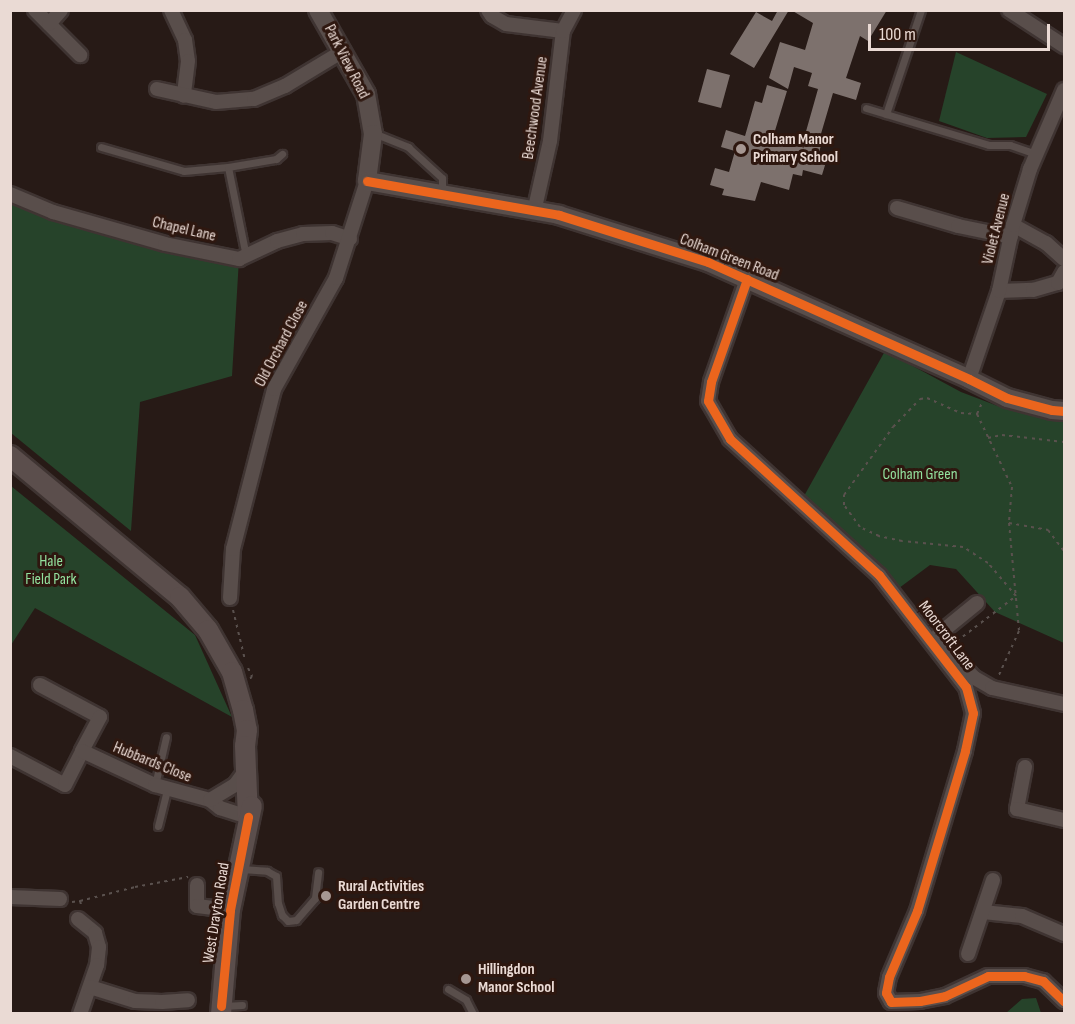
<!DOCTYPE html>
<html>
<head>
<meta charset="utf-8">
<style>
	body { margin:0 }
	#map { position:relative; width:1075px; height:1024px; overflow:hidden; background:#271a16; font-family:"Sofia Sans Condensed",sans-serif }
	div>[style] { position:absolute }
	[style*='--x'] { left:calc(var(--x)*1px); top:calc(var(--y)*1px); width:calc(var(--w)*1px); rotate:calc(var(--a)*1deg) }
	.green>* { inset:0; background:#26432a }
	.building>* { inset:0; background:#7d716d }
	.path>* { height:2px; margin-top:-1px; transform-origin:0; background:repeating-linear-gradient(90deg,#5a514e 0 3px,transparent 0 7.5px) }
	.roads { filter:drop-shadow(2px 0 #3f3432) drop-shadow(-2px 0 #3f3432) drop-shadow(0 2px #3f3432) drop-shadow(0 -2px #3f3432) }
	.service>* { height:7px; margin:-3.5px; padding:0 3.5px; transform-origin:3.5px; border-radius:3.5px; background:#594e4b }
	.minor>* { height:14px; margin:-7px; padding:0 7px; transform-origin:7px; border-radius:7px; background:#594e4b }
	.tertiary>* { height:18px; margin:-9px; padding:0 9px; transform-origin:9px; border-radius:9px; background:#594e4b }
	.secondary>* { height:20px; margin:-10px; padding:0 10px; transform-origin:10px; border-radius:10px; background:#5b4e4c }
	.cycleway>* { height:9px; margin:-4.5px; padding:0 4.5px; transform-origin:4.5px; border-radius:4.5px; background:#eb651d }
	.dots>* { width:16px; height:16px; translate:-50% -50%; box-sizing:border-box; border:3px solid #2e170f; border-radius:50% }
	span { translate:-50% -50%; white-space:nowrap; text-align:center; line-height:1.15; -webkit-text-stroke:6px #2e170f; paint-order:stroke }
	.street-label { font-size:16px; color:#eadad4 }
	.poi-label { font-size:16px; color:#eadad4; font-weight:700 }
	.left { translate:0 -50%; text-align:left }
	.park-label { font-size:16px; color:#92e19e }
	.frame { position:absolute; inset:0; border:12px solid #eadad4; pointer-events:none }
	.scale { position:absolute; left:868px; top:24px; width:182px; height:27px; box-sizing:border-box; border:3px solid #eadad4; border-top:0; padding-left:8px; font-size:18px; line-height:21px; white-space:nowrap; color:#eadad4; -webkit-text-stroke:4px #2e170f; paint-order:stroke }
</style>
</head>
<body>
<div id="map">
	<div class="green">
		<div style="clip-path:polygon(956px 52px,1047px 94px,1026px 137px,987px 138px,939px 121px)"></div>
		<div style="clip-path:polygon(10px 194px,239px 259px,232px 376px,140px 402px,131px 531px,11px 433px)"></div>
		<div style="clip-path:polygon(885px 351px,961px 392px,1003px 408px,1064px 417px,1064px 643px,995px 612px,956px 569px,930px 565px,887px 597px,799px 505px)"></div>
		<div style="clip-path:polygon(11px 486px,195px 635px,232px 717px,35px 608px,11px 645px)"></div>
		<div style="clip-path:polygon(1036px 998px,1041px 1013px,1006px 1013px,1022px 999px)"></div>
	</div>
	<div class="building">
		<div style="clip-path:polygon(778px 10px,789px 10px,754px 68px,730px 54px,756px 12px,772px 21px)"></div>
		<div style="clip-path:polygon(791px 10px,887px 10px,868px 41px,860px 36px,846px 78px,861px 83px,856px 100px,833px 93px,818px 144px,821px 145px,817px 160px,826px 162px,822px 175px,803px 170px,802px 176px,793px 174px,789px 190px,761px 182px,755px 201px,722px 195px,724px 189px,710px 185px,715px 168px,729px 172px,735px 151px,721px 147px,726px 130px,745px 136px,755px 101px,762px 103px,767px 85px,787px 91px,774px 134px,803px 142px,818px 89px,808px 86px,812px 73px,794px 67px,788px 89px,769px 78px,780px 42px,805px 50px,813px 23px)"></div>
		<div style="clip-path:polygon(707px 69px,730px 75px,721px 108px,698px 102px)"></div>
	</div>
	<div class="path">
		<div style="--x:977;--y:414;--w:81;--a:64.4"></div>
		<div style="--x:1012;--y:487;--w:36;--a:95"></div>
		<div style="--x:1009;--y:523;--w:108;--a:84.7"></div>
		<div style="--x:1019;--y:631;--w:51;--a:114.5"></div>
		<div style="--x:977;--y:414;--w:12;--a:-66"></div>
		<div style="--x:988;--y:438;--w:14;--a:-12"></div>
		<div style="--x:1002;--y:435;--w:62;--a:6.4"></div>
		<div style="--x:1009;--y:523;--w:40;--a:10"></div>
		<div style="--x:1048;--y:530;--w:26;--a:53"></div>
		<div style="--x:233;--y:610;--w:51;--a:76.5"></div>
		<div style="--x:957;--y:641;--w:74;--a:-37.3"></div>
		<div style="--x:1016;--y:596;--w:43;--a:-130.3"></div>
		<div style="--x:988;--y:563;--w:30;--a:-147"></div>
		<div style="--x:963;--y:547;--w:61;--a:-174.4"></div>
		<div style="--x:902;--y:541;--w:24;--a:-168"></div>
		<div style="--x:879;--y:536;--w:21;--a:-155"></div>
		<div style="--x:860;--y:527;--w:27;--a:-126"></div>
		<div style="--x:844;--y:505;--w:10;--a:-90"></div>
		<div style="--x:844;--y:495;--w:84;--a:-54.2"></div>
		<div style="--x:893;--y:427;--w:39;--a:-46"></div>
		<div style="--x:920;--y:399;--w:7;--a:-8"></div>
		<div style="--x:927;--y:398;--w:37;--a:24"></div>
		<div style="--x:961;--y:413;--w:16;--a:4"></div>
		<div style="--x:248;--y:668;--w:9;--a:63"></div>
		<div style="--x:252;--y:676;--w:4;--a:124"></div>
		<div style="--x:80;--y:901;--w:57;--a:-14.3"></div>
		<div style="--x:135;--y:887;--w:54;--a:-10.7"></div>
		<div style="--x:72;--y:902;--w:8;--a:-7"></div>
		<div style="--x:80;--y:901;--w:7;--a:74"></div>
	</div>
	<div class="roads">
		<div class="service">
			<div style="--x:866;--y:108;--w:128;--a:16.7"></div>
			<div style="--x:989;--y:145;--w:21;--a:0"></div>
			<div style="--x:1010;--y:145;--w:28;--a:19"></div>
			<div style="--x:886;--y:114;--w:110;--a:-71.4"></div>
			<div style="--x:376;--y:134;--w:35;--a:22"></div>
			<div style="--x:408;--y:147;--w:46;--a:42.4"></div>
			<div style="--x:442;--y:178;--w:16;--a:90"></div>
			<div style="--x:101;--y:147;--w:86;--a:16.1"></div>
			<div style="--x:184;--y:171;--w:44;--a:-5.2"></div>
			<div style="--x:228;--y:167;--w:91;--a:78.6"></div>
			<div style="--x:228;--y:167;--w:49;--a:-9.5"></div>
			<div style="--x:276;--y:159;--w:8;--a:-40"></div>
			<div style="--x:155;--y:785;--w:49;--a:-77.1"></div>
			<div style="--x:158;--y:826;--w:38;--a:-76"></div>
			<div style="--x:241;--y:869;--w:26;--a:4"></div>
			<div style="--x:267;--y:871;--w:10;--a:29"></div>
			<div style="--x:276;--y:876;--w:27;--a:86"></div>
			<div style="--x:278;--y:903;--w:13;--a:72"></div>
			<div style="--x:282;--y:915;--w:8;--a:45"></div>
			<div style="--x:288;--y:921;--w:8;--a:-7"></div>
			<div style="--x:296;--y:920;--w:29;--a:-49"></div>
			<div style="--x:315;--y:898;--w:26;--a:-83"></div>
			<div style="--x:448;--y:989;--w:21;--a:31"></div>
			<div style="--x:466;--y:1000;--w:16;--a:63"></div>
			<div style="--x:224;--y:1006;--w:18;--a:-3"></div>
		</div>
		<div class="minor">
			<div style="--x:35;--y:10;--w:64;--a:45"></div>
			<div style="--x:171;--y:10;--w:33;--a:65"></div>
			<div style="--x:185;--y:40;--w:21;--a:82"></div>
			<div style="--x:188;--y:61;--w:35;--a:97"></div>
			<div style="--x:488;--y:10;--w:7;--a:56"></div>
			<div style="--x:492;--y:16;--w:16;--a:30"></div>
			<div style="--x:506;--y:24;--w:57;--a:7"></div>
			<div style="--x:1009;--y:10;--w:66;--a:33.2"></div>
			<div style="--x:49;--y:24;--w:18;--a:-49"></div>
			<div style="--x:157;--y:89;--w:60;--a:12.4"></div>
			<div style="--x:216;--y:102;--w:38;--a:-5"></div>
			<div style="--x:254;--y:99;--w:34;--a:-23"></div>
			<div style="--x:285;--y:86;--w:68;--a:-31.1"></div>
			<div style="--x:10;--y:194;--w:47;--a:22.7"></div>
			<div style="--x:53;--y:212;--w:116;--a:15.9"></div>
			<div style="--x:165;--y:244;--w:76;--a:11.5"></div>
			<div style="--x:239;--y:259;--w:42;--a:-25.3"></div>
			<div style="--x:277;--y:241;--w:27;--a:-15"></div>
			<div style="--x:303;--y:234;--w:29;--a:-2"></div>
			<div style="--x:332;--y:233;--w:19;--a:18"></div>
			<div style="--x:897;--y:208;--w:64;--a:16.4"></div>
			<div style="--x:958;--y:226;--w:54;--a:11.7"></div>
			<div style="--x:534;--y:212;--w:73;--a:-77.3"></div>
			<div style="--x:550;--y:141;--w:111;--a:-83.3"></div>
			<div style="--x:563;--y:31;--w:24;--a:-62"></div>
			<div style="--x:1013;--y:225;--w:38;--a:29"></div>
			<div style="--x:1046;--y:243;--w:24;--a:42"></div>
			<div style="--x:747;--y:279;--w:109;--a:109.3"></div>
			<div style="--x:711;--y:382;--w:19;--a:99"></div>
			<div style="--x:708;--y:401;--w:44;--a:59.9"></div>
			<div style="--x:730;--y:439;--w:202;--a:42.4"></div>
			<div style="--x:879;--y:575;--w:142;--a:52.2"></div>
			<div style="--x:966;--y:687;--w:27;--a:75"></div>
			<div style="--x:973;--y:713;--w:39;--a:102"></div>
			<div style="--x:965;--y:751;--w:167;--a:106.7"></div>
			<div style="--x:917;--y:911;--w:72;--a:113"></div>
			<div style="--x:889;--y:977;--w:16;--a:101"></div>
			<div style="--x:886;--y:993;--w:10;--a:61"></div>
			<div style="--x:891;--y:1002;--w:29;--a:-2"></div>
			<div style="--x:920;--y:1001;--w:25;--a:-11"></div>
			<div style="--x:945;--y:996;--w:47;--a:-24.9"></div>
			<div style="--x:988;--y:976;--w:36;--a:0"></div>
			<div style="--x:1024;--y:976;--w:20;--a:15"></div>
			<div style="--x:1043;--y:981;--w:29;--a:44"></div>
			<div style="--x:999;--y:291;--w:34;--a:-2"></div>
			<div style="--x:1033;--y:290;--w:26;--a:-16"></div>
			<div style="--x:1058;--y:283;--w:13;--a:-61"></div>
			<div style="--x:969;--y:379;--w:93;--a:-71.2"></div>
			<div style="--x:999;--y:291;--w:67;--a:-78"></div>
			<div style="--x:1013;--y:225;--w:59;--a:-73.1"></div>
			<div style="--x:1030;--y:169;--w:86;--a:-66.7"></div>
			<div style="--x:230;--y:598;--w:49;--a:-86.5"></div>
			<div style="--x:233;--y:549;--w:165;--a:-75.6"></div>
			<div style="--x:274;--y:389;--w:127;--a:-60.8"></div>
			<div style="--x:336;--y:278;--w:102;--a:-72.3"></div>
			<div style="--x:977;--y:603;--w:49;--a:140.8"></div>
			<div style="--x:939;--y:634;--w:21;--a:59"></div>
			<div style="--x:950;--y:652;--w:34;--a:47"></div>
			<div style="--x:973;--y:677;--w:22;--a:30"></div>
			<div style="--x:992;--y:688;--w:74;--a:12.5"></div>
			<div style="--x:40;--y:685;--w:68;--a:28.1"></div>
			<div style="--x:100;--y:717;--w:38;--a:118"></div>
			<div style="--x:10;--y:756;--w:62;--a:27.8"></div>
			<div style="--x:65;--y:785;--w:38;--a:-63"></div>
			<div style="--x:82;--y:751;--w:81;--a:25"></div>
			<div style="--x:155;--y:785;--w:57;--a:15.3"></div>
			<div style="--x:210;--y:800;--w:13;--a:39"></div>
			<div style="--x:220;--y:808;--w:29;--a:18"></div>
			<div style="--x:1025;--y:767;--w:43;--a:100.8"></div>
			<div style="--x:1017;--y:809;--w:48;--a:13.2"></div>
			<div style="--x:210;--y:800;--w:29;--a:-31"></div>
			<div style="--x:235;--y:785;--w:19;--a:-54"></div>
			<div style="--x:197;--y:885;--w:21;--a:90"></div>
			<div style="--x:197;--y:906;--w:33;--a:7"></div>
			<div style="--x:10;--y:897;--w:50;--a:2.3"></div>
			<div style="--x:983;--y:912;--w:39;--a:6"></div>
			<div style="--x:1022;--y:916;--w:46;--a:23.2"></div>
			<div style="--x:78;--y:919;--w:22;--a:39"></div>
			<div style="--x:95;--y:933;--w:15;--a:74"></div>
			<div style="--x:99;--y:947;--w:18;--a:96"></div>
			<div style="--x:97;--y:965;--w:52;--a:109.1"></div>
			<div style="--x:968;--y:954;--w:78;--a:-71.3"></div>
			<div style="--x:90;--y:987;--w:47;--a:17.3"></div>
			<div style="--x:135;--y:1001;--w:27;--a:2"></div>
			<div style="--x:162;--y:1002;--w:26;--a:-4"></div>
		</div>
		<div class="tertiary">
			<div style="--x:318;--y:10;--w:97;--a:60.3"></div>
			<div style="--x:366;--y:94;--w:41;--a:80.1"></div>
			<div style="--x:373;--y:134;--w:47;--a:97.3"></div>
			<div style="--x:367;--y:181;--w:195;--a:10"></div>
			<div style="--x:559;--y:215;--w:156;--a:17.5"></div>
			<div style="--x:708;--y:262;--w:286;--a:24.1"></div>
			<div style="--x:969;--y:379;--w:42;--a:26.6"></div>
			<div style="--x:1007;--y:398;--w:47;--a:14.9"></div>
			<div style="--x:1052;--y:410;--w:12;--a:5"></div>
		</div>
		<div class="secondary">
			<div style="--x:10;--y:456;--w:221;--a:39.7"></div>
			<div style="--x:180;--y:597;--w:43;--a:49.7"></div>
			<div style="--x:208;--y:630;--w:48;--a:60.3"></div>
			<div style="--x:232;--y:672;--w:40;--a:74"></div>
			<div style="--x:243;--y:710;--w:20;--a:79"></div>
			<div style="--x:247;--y:730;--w:16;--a:97"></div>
			<div style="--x:245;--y:746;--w:71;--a:87.6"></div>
			<div style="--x:221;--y:1014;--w:104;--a:-85.1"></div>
			<div style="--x:230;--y:910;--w:106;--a:-78.1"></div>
		</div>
	</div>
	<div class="cycleway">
		<div style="--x:367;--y:181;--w:195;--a:10"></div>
		<div style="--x:559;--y:215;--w:156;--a:17.5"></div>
		<div style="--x:708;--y:262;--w:286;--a:24.1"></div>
		<div style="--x:969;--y:379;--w:42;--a:26.6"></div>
		<div style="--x:1007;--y:398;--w:47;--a:14.9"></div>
		<div style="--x:1052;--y:410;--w:12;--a:5"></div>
		<div style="--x:747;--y:279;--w:109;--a:109.3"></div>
		<div style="--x:711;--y:382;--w:19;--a:99"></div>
		<div style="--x:708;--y:401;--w:44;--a:59.9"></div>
		<div style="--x:730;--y:439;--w:202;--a:42.4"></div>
		<div style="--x:879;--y:575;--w:142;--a:52.2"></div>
		<div style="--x:966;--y:687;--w:27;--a:75"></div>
		<div style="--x:973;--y:713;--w:39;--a:102"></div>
		<div style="--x:965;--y:751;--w:167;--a:106.7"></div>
		<div style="--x:917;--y:911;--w:72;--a:113"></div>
		<div style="--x:889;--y:977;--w:16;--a:101"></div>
		<div style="--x:886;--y:993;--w:10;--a:61"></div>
		<div style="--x:891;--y:1002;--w:29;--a:-2"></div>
		<div style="--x:920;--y:1001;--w:25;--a:-11"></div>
		<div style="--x:945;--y:996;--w:47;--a:-24.9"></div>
		<div style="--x:988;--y:976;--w:36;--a:0"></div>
		<div style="--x:1024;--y:976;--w:20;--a:15"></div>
		<div style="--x:1043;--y:981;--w:29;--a:44"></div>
		<div style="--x:221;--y:1006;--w:96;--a:-84.6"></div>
		<div style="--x:230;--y:910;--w:95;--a:-79"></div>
	</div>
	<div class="dots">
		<div style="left:741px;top:149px;background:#a69792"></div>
		<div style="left:326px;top:896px;background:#a69792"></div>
		<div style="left:466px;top:979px;background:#a69792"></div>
	</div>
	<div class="street-label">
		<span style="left:346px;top:62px;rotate:63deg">Park View Road</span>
		<span style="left:536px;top:108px;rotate:-82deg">Beechwood Avenue</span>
		<span style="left:997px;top:229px;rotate:-76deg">Violet Avenue</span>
		<span style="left:184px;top:230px;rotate:13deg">Chapel Lane</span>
		<span style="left:729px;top:258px;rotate:21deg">Colham Green Road</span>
		<span style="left:282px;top:344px;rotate:-62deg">Old Orchard Close</span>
		<span style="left:946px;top:636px;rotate:53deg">Moorcroft Lane</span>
		<span style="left:152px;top:763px;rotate:22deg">Hubbards Close</span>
		<span style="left:217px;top:913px;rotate:-81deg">West Drayton Road</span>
	</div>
	<div class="poi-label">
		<span class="left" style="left:753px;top:149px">Colham Manor<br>Primary School</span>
		<span class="left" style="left:338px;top:896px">Rural Activities<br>Garden Centre</span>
		<span class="left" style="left:478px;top:979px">Hillingdon<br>Manor School</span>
	</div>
	<div class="park-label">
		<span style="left:920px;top:475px">Colham Green</span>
		<span style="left:51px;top:571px">Hale<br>Field Park</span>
	</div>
	<div class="frame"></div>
	<div class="scale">100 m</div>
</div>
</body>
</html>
